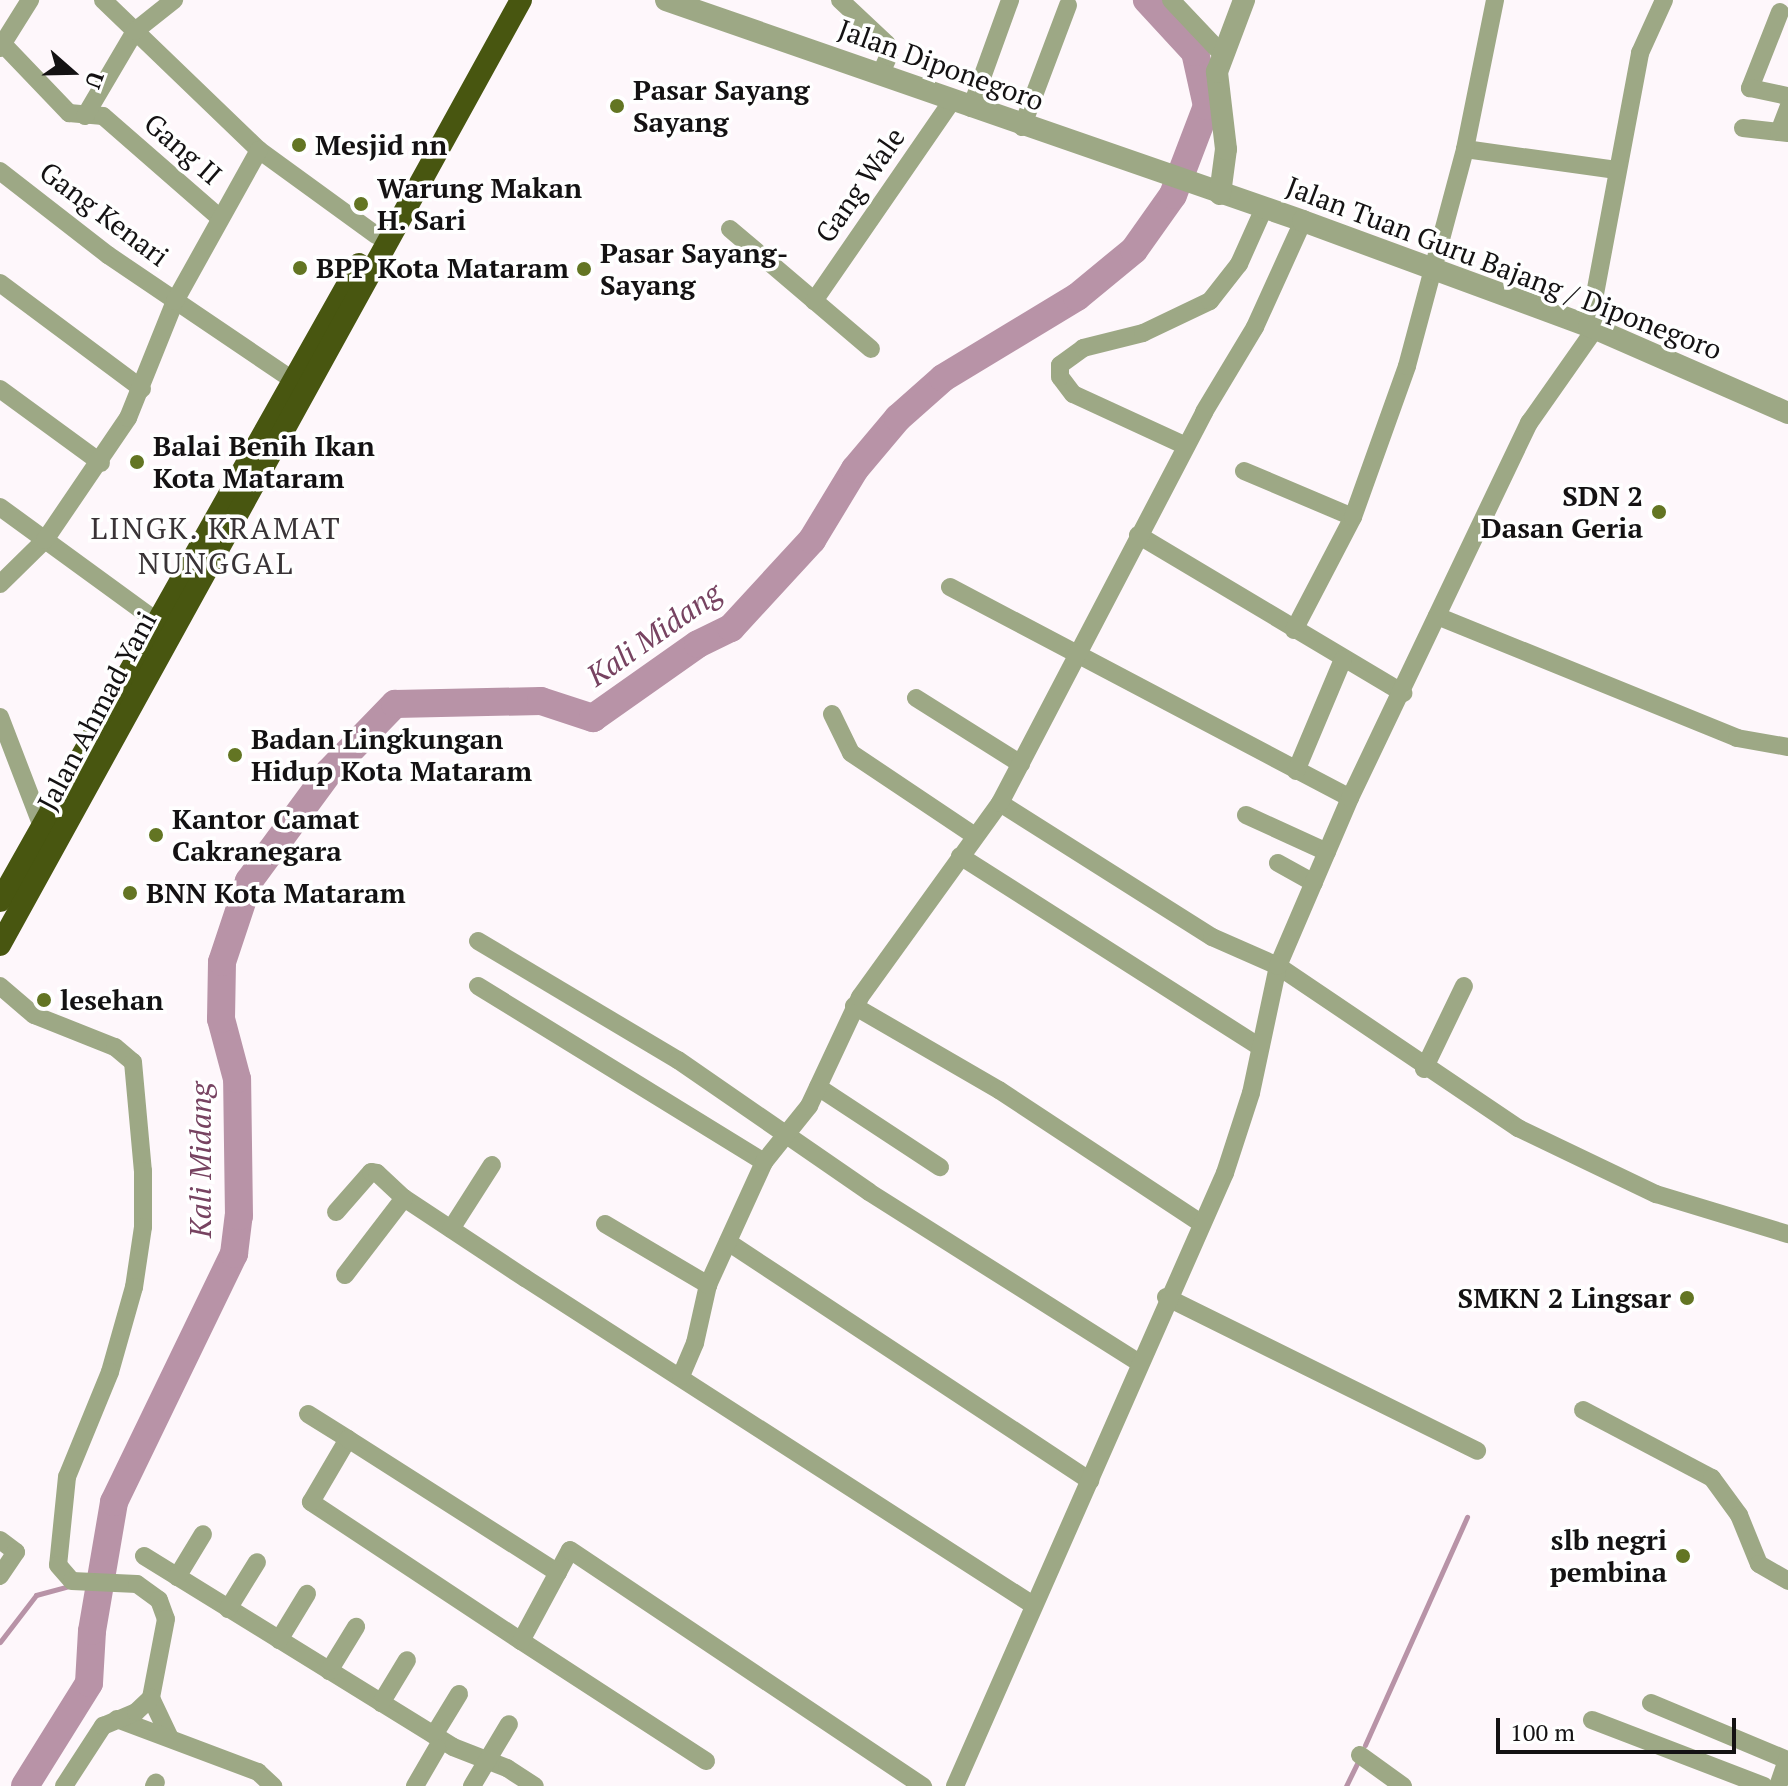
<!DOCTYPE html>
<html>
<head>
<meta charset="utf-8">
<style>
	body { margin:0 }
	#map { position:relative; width:1788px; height:1786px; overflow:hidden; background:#fef7fb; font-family:"PT Serif",serif }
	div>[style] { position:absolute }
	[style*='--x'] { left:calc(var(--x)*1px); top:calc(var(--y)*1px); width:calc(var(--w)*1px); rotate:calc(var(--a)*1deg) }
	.stream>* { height:5px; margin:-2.5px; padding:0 2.5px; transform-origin:2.5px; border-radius:2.5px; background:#b893a7 }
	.river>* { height:28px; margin:-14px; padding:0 14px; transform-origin:14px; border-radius:14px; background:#b893a7 }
	.minor>* { height:18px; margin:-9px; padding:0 9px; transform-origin:9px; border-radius:9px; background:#9da885 }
	.tertiary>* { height:22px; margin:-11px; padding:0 11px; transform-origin:11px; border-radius:11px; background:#9da885 }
	.trunk>* { height:22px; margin:-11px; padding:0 11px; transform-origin:11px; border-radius:11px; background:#485610 }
	.dots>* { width:22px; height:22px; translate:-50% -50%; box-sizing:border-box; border:4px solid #fff; border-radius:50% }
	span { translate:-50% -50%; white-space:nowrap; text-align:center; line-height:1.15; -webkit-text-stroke:7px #fff; paint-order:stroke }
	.street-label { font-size:28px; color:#141213 }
	.poi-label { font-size:28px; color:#141213; font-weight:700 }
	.left { translate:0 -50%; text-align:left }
	.right { translate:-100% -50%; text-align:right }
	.neighbourhood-label { font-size:30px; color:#393336; letter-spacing:2px }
	.water-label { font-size:30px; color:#774361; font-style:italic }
	.north { position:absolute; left:32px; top:32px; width:80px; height:80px; -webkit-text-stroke:6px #fff; paint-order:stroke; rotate:110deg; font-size:22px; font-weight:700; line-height:32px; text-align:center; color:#141213 }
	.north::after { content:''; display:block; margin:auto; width:28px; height:36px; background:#141213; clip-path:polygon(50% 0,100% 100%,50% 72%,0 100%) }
	.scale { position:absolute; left:1496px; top:1718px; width:240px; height:36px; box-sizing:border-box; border:4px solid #141213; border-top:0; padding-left:10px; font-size:24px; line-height:28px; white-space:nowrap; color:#141213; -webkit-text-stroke:6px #fff; paint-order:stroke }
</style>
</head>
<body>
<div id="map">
	<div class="stream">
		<div style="--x:0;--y:1642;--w:59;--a:-52.5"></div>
		<div style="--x:36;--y:1595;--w:35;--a:-15"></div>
		<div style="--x:1365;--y:1745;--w:250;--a:-65.9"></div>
		<div style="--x:1346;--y:1786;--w:25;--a:-64"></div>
	</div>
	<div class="river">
		<div style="--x:25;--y:1786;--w:121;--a:-58.1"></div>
		<div style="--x:89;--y:1683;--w:52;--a:-86.7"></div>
		<div style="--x:92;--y:1631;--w:131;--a:-80.3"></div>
		<div style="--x:114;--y:1502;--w:276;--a:-64.2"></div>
		<div style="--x:234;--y:1254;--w:38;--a:-83"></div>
		<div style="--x:239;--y:1216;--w:137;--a:-90.8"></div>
		<div style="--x:237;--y:1079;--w:62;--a:-104.9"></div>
		<div style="--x:221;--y:1019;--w:57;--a:-89"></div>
		<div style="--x:222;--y:962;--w:85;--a:-71.6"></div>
		<div style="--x:249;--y:881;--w:135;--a:-53.7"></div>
		<div style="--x:329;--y:772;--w:95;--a:-45.9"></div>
		<div style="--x:395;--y:704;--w:146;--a:-1.2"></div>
		<div style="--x:541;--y:701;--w:55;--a:18.1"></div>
		<div style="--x:593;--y:718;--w:128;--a:-35.2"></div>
		<div style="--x:698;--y:644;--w:37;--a:-26"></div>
		<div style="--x:731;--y:628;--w:120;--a:-47.4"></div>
		<div style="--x:812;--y:540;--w:83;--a:-58.8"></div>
		<div style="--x:855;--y:469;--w:67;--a:-49.9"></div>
		<div style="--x:898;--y:418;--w:60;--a:-41.6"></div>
		<div style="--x:943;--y:378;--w:157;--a:-31.2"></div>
		<div style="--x:1077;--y:297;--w:74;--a:-39.5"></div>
		<div style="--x:1134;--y:250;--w:67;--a:-54.7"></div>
		<div style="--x:1173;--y:195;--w:95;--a:-69.1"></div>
		<div style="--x:1207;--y:106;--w:55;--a:-102.5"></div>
		<div style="--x:1195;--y:52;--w:71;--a:-132.7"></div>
	</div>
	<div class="minor">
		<div style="--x:103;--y:0;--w:216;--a:43.9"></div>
		<div style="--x:259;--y:150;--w:145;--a:36"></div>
		<div style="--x:840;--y:0;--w:64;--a:43.1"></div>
		<div style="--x:887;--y:44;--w:11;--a:80"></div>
		<div style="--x:889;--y:55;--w:22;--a:114"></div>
		<div style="--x:1171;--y:0;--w:74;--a:46.6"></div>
		<div style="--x:1780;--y:12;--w:82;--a:111.5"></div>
		<div style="--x:1750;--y:88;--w:39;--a:12"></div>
		<div style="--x:0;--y:41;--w:100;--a:46.2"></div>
		<div style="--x:69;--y:113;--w:34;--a:5"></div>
		<div style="--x:103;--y:116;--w:155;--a:41.1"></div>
		<div style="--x:0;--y:48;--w:57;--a:-58"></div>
		<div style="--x:971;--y:108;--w:115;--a:-70.1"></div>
		<div style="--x:85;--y:116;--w:99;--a:-59.5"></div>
		<div style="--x:135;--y:31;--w:50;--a:-38.5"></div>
		<div style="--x:1022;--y:127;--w:130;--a:-69.3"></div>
		<div style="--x:1743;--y:128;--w:45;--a:6.3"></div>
		<div style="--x:1779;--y:132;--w:26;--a:-69"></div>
		<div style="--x:1465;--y:149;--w:153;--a:7.9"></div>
		<div style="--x:0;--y:171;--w:137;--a:37.9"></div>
		<div style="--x:108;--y:255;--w:225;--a:34.1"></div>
		<div style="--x:730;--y:229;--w:185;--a:40.4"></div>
		<div style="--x:0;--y:283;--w:177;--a:36.7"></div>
		<div style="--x:814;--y:301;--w:243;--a:-55.4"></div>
		<div style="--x:1589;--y:326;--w:278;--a:-79.4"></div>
		<div style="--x:1640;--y:53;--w:58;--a:-65.6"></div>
		<div style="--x:0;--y:389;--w:125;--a:36.2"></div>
		<div style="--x:1186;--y:446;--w:124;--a:-155.3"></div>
		<div style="--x:1073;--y:394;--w:21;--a:-127"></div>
		<div style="--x:1060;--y:377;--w:12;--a:-90"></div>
		<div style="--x:1060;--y:365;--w:29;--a:-36"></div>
		<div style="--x:1083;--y:348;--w:62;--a:-14"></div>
		<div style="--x:1143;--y:333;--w:74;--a:-25.5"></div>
		<div style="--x:1210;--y:301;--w:47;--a:-51.9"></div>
		<div style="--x:1239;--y:264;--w:61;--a:-65.9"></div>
		<div style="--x:1244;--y:471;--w:118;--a:22.9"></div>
		<div style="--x:0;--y:507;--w:197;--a:36.1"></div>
		<div style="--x:1138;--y:535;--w:309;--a:30.8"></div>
		<div style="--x:0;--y:584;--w:63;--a:-44.4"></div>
		<div style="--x:45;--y:540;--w:148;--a:-55.8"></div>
		<div style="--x:128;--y:418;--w:126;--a:-68.1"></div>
		<div style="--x:175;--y:301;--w:173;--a:-60.9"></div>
		<div style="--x:950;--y:587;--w:452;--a:27.8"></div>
		<div style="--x:1437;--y:616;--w:324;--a:22.1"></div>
		<div style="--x:1737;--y:738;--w:52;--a:10"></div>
		<div style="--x:1294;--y:630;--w:127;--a:-62.4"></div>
		<div style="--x:1353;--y:517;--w:160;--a:-70.3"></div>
		<div style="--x:1407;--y:366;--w:225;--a:-75"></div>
		<div style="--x:1465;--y:149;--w:152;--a:-78.6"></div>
		<div style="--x:916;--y:698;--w:124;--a:32.2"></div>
		<div style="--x:832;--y:714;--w:43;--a:64"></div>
		<div style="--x:851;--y:753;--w:149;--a:33.8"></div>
		<div style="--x:0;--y:717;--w:120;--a:69"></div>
		<div style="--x:1296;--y:771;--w:121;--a:-67.2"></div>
		<div style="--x:1000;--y:803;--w:251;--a:32.3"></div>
		<div style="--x:1212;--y:937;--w:72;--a:23.7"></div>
		<div style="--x:1278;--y:966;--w:290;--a:34"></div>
		<div style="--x:1518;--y:1128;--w:153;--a:25.6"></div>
		<div style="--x:1656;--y:1194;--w:138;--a:16.9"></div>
		<div style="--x:1246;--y:815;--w:89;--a:24.6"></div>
		<div style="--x:960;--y:856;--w:356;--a:32.5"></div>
		<div style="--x:1278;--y:863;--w:41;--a:29.1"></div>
		<div style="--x:478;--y:941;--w:233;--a:30.8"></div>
		<div style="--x:678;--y:1060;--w:232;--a:34.6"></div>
		<div style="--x:869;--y:1192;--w:320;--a:32.3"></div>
		<div style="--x:0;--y:986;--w:45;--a:40.5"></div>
		<div style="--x:34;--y:1015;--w:87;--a:21.6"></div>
		<div style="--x:115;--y:1047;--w:23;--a:40"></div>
		<div style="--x:133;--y:1062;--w:109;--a:84.8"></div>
		<div style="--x:143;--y:1171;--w:56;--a:90"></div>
		<div style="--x:143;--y:1227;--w:61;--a:98.5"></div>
		<div style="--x:134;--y:1287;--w:88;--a:105.8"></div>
		<div style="--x:110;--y:1372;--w:113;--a:112.3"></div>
		<div style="--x:67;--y:1477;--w:88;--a:95.8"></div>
		<div style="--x:58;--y:1565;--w:21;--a:49"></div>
		<div style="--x:72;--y:1581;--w:65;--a:2.6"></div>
		<div style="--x:137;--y:1584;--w:27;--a:36"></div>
		<div style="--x:159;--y:1600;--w:20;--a:70"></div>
		<div style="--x:166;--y:1619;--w:80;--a:100.8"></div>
		<div style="--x:151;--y:1698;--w:44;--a:64.6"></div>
		<div style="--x:478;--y:986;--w:336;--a:31.6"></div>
		<div style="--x:854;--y:1006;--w:168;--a:30.1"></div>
		<div style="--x:999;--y:1090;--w:240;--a:33.4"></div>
		<div style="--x:1424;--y:1069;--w:92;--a:-64.3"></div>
		<div style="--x:818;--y:1087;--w:146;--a:33.3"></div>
		<div style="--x:336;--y:1212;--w:53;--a:-48.8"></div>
		<div style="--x:371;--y:1172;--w:6;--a:9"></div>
		<div style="--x:377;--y:1173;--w:37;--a:43"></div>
		<div style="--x:404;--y:1198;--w:145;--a:33.5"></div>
		<div style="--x:525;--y:1278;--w:604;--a:32.77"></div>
		<div style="--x:605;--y:1224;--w:120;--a:30.6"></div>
		<div style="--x:451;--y:1229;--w:76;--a:-57.4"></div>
		<div style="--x:728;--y:1242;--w:434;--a:33.4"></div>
		<div style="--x:345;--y:1275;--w:97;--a:-52.5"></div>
		<div style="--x:1166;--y:1297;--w:347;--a:26.3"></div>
		<div style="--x:681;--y:1376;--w:36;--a:-67"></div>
		<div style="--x:695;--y:1343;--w:59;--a:-77.4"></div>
		<div style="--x:708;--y:1285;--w:135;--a:-65.5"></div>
		<div style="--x:764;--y:1162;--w:72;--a:-51.2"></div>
		<div style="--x:809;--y:1106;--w:120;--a:-64.9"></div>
		<div style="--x:860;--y:997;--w:239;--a:-54.2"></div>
		<div style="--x:1000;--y:803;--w:441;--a:-62.4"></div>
		<div style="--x:1204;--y:412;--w:99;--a:-59"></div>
		<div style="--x:1255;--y:327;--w:116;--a:-65.6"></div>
		<div style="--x:1583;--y:1410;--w:146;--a:27.8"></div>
		<div style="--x:1712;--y:1478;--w:46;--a:53.9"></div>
		<div style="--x:1739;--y:1515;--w:53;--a:67.8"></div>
		<div style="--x:1759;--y:1564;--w:34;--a:30"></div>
		<div style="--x:308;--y:1414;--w:47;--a:32"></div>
		<div style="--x:0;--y:1540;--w:20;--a:37"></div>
		<div style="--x:16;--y:1552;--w:29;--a:124"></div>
		<div style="--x:144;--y:1556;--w:363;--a:31.7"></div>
		<div style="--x:453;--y:1747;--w:58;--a:21.3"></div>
		<div style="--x:507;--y:1768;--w:33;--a:33"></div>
		<div style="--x:177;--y:1577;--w:50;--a:-58.8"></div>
		<div style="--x:228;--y:1609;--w:55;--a:-58.3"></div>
		<div style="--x:279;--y:1640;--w:54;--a:-58.7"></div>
		<div style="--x:521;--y:1641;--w:252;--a:-146.5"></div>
		<div style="--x:311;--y:1502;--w:73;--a:-59.6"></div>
		<div style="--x:348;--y:1439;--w:249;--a:32.5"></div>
		<div style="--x:329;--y:1671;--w:52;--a:-58.5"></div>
		<div style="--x:381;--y:1703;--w:50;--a:-58.8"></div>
		<div style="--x:1651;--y:1703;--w:147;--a:22.7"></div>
		<div style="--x:1787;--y:1760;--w:28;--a:109"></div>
		<div style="--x:117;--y:1719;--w:151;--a:20.6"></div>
		<div style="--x:258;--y:1772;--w:21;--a:43"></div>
		<div style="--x:1592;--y:1720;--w:184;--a:21"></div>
		<div style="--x:434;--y:1735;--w:48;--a:-58.6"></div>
		<div style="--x:1360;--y:1755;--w:53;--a:35.8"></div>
		<div style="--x:706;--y:1761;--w:221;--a:-147"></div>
		<div style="--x:521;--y:1641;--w:103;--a:-61.7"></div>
		<div style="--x:570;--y:1550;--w:425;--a:33.8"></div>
		<div style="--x:64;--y:1786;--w:72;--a:-57"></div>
		<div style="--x:103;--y:1726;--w:36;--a:-23"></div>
		<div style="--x:136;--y:1712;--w:21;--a:-43"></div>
		<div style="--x:154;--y:1786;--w:4;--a:-63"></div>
		<div style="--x:415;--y:1786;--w:44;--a:-59.9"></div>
		<div style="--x:472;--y:1786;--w:72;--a:-59.2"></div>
		<div style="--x:955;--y:1786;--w:670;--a:-66.23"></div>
		<div style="--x:1225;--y:1173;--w:84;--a:-72"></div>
		<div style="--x:1251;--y:1093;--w:130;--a:-78"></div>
		<div style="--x:1278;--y:966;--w:183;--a:-66.8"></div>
		<div style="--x:1350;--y:798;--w:416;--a:-64.5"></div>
		<div style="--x:1529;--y:423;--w:115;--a:-54.9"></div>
	</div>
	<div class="tertiary">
		<div style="--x:666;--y:0;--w:674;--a:19.13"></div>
		<div style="--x:1303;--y:221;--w:305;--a:20.2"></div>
		<div style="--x:1589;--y:326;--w:217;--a:23.6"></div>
		<div style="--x:1220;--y:194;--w:45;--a:-82.4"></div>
		<div style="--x:1226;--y:149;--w:78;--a:-96.7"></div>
		<div style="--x:1217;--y:72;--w:77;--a:-69.4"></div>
	</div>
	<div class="trunk">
		<div style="--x:0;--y:901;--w:731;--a:-60.6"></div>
		<div style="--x:0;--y:945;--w:1079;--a:-61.13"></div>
	</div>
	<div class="dots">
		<div style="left:617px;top:106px;background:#637523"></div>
		<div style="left:299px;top:145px;background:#637523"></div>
		<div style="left:361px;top:204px;background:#637523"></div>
		<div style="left:300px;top:268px;background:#637523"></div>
		<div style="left:584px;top:269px;background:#637523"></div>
		<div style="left:137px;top:462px;background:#637523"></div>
		<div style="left:1659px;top:512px;background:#637523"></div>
		<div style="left:235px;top:755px;background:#637523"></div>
		<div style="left:156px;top:835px;background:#637523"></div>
		<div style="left:130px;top:893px;background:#637523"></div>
		<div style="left:44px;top:1000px;background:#637523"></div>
		<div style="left:1687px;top:1298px;background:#637523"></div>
		<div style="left:1683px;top:1556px;background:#637523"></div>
	</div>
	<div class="street-label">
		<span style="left:941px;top:65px;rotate:20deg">Jalan Diponegoro</span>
		<span style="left:183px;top:149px;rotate:41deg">Gang II</span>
		<span style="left:860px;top:185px;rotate:-55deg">Gang Wale</span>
		<span style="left:104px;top:214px;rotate:37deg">Gang Kenari</span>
		<span style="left:1504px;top:268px;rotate:21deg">Jalan Tuan Guru Bajang / Diponegoro</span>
		<span style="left:97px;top:711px;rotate:-62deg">Jalan Ahmad Yani</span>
	</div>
	<div class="poi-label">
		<span class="left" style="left:633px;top:106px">Pasar Sayang<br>Sayang</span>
		<span class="left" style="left:315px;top:145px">Mesjid nn</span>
		<span class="left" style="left:377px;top:204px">Warung Makan<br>H. Sari</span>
		<span class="left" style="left:600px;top:269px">Pasar Sayang-<br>Sayang</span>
		<span class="left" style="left:316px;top:268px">BPP Kota Mataram</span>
		<span class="left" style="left:153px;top:462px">Balai Benih Ikan<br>Kota Mataram</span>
		<span class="right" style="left:1643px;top:512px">SDN 2<br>Dasan Geria</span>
		<span class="left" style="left:251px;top:755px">Badan Lingkungan<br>Hidup Kota Mataram</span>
		<span class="left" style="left:172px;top:835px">Kantor Camat<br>Cakranegara</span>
		<span class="left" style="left:146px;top:893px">BNN Kota Mataram</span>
		<span class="left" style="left:60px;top:1000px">lesehan</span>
		<span class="right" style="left:1671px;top:1298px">SMKN 2 Lingsar</span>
		<span class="right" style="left:1667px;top:1556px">slb negri<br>pembina</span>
	</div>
	<div class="neighbourhood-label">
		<span style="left:216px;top:545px">LINGK. KRAMAT<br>NUNGGAL</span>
	</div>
	<div class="water-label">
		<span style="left:654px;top:634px;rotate:-35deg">Kali Midang</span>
		<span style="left:200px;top:1160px;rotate:-90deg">Kali Midang</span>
	</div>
	<div class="north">U</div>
	<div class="scale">100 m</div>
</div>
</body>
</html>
